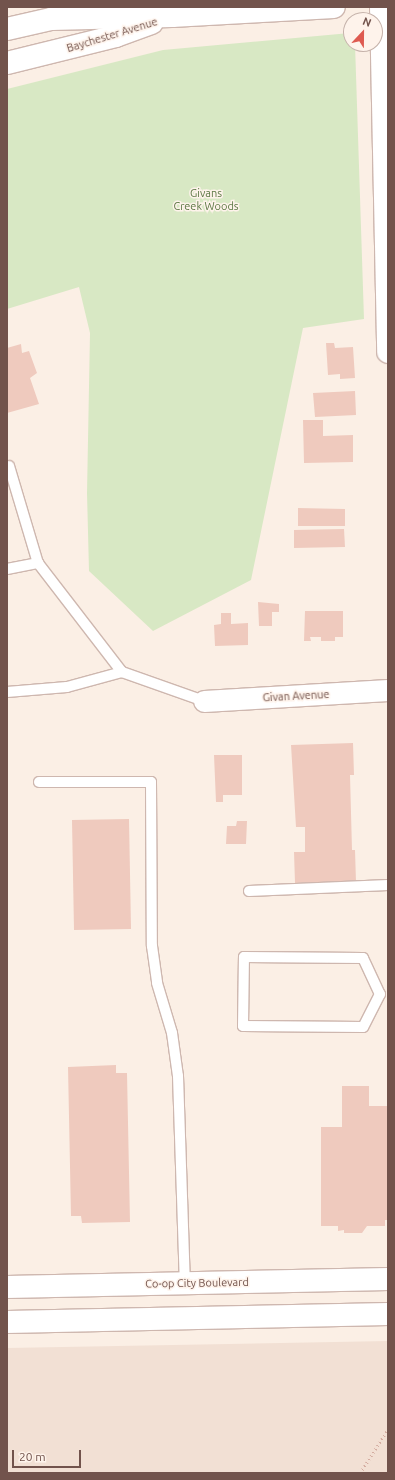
<!DOCTYPE html>
<html>
<head>
<meta charset="utf-8">
<style>
	body { margin:0 }
	#map { position:relative; width:395px; height:1480px; overflow:hidden; background:#fbefe5; font-family:Ubuntu,sans-serif }
	div>[style] { position:absolute }
	[style*='--x'] { left:calc(var(--x)*1px); top:calc(var(--y)*1px); width:calc(var(--w)*1px); rotate:calc(var(--a)*1deg) }
	.residential>* { inset:0; background:#f2e0d4 }
	.green>* { inset:0; background:#d8e8c4 }
	.building>* { inset:0; background:#efcabe }
	.path>* { height:2.5px; margin-top:-1.25px; transform-origin:0; background:repeating-linear-gradient(90deg,#d4ada1 0 1px,transparent 0 4px) }
	.roads { filter:drop-shadow(1px 0 #ceb7af) drop-shadow(-1px 0 #ceb7af) drop-shadow(0 1px #ceb7af) drop-shadow(0 -1px #ceb7af) }
	.service>* { height:10px; margin:-5px; padding:0 5px; transform-origin:5px; border-radius:5px; background:#fff }
	.minor>* { height:21px; margin:-10.5px; padding:0 10.5px; transform-origin:10.5px; border-radius:10.5px; background:#fff }
	.tertiary>* { height:22px; margin:-11px; padding:0 11px; transform-origin:11px; border-radius:11px; background:#fff }
	.secondary>* { height:22px; margin:-11px; padding:0 11px; transform-origin:11px; border-radius:11px; background:#fff }
	span { translate:-50% -50%; white-space:nowrap; text-align:center; line-height:1.15; -webkit-text-stroke:3px #fef3eb; paint-order:stroke }
	.street-label { font-size:11px; color:#72534c }
	.park-label { font-size:11px; color:#5c7844 }
	.frame { position:absolute; inset:0; border:8px solid #72534c; pointer-events:none }
	.north { position:absolute; left:343px; top:12px; width:40px; height:40px; box-sizing:border-box; background:#fef3eb; border:1px solid #c6b3ab; border-radius:50%; rotate:22deg; font-size:11px; font-weight:700; line-height:16px; text-align:center; color:#72534c }
	.north::after { content:''; display:block; margin:auto; width:14px; height:18px; background:#de5a50; clip-path:polygon(50% 0,100% 100%,50% 72%,0 100%) }
	.scale { position:absolute; left:12px; top:1450px; width:69px; height:18px; box-sizing:border-box; border:2px solid #72534c; border-top:0; padding-left:5px; font-size:12px; line-height:14px; white-space:nowrap; color:#72534c; -webkit-text-stroke:3px #fef3eb; paint-order:stroke }
</style>
</head>
<body>
<div id="map">
	<div class="residential">
		<div style="clip-path:polygon(388px 1341px,388px 1473px,7px 1473px,7px 1348px)"></div>
	</div>
	<div class="green">
		<div style="clip-path:polygon(350px 33px,351px 44px,355px 44px,364px 319px,303px 328px,251px 580px,153px 631px,89px 571px,87px 493px,90px 333px,79px 287px,7px 309px,7px 89px,163px 50px)"></div>
	</div>
	<div class="building">
		<div style="clip-path:polygon(326px 343px,334px 343px,335px 348px,353px 347px,355px 378px,340px 379px,340px 374px,328px 375px)"></div>
		<div style="clip-path:polygon(21px 344px,22px 353px,29px 351px,37px 373px,30px 378px,39px 404px,7px 413px,7px 348px)"></div>
		<div style="clip-path:polygon(355px 391px,356px 415px,315px 417px,313px 393px)"></div>
		<div style="clip-path:polygon(303px 420px,323px 420px,323px 436px,353px 435px,353px 462px,304px 463px)"></div>
		<div style="clip-path:polygon(298px 508px,345px 509px,345px 526px,298px 526px)"></div>
		<div style="clip-path:polygon(344px 529px,345px 547px,294px 548px,294px 530px)"></div>
		<div style="clip-path:polygon(258px 602px,279px 604px,279px 612px,272px 612px,272px 626px,259px 626px)"></div>
		<div style="clip-path:polygon(305px 611px,343px 611px,343px 637px,335px 637px,335px 641px,321px 641px,321px 637px,310px 637px,311px 641px,304px 641px)"></div>
		<div style="clip-path:polygon(221px 613px,231px 613px,231px 624px,248px 623px,248px 645px,215px 646px,214px 625px,221px 624px)"></div>
		<div style="clip-path:polygon(353px 743px,354px 775px,350px 775px,352px 850px,355px 850px,356px 882px,295px 883px,294px 852px,305px 852px,305px 827px,296px 827px,291px 745px)"></div>
		<div style="clip-path:polygon(214px 755px,242px 755px,242px 795px,223px 795px,223px 802px,216px 802px)"></div>
		<div style="clip-path:polygon(129px 819px,131px 929px,74px 930px,72px 820px)"></div>
		<div style="clip-path:polygon(237px 821px,247px 821px,246px 844px,226px 844px,227px 826px,236px 826px)"></div>
		<div style="clip-path:polygon(116px 1065px,116px 1073px,127px 1073px,130px 1222px,82px 1223px,81px 1216px,71px 1216px,68px 1067px)"></div>
		<div style="clip-path:polygon(342px 1086px,369px 1086px,369px 1106px,388px 1106px,388px 1220px,385px 1220px,385px 1226px,367px 1226px,362px 1233px,344px 1233px,344px 1230px,338px 1231px,338px 1226px,321px 1226px,321px 1127px,342px 1127px)"></div>
	</div>
	<div class="path">
		<div style="--x:360;--y:1473;--w:52;--a:-57.5"></div>
	</div>
	<div class="roads">
		<div class="service">
			<div style="--x:9;--y:466;--w:101;--a:73.4"></div>
			<div style="--x:38;--y:563;--w:138;--a:52.4"></div>
			<div style="--x:122;--y:672;--w:87;--a:19.5"></div>
			<div style="--x:7;--y:569;--w:32;--a:-11"></div>
			<div style="--x:7;--y:692;--w:60;--a:-4.8"></div>
			<div style="--x:67;--y:687;--w:57;--a:-15.3"></div>
			<div style="--x:39;--y:782;--w:112;--a:0"></div>
			<div style="--x:151;--y:782;--w:164;--a:89.7"></div>
			<div style="--x:152;--y:946;--w:37;--a:82"></div>
			<div style="--x:157;--y:983;--w:52;--a:73.3"></div>
			<div style="--x:172;--y:1033;--w:43;--a:82.1"></div>
			<div style="--x:178;--y:1076;--w:207;--a:88.1"></div>
			<div style="--x:249;--y:891;--w:139;--a:-2.5"></div>
			<div style="--x:244;--y:957;--w:119;--a:0.5"></div>
			<div style="--x:363;--y:958;--w:40;--a:65"></div>
			<div style="--x:380;--y:994;--w:37;--a:117"></div>
			<div style="--x:363;--y:1027;--w:120;--a:-179.5"></div>
			<div style="--x:243;--y:1026;--w:69;--a:-89.2"></div>
		</div>
		<div class="minor">
			<div style="--x:204;--y:701;--w:184;--a:-3.4"></div>
		</div>
		<div class="tertiary">
			<div style="--x:381;--y:7;--w:345;--a:88.8"></div>
		</div>
		<div class="secondary">
			<div style="--x:7;--y:29;--w:45;--a:-12.8"></div>
			<div style="--x:51;--y:19;--w:121;--a:-1.4"></div>
			<div style="--x:172;--y:16;--w:162;--a:-3.2"></div>
			<div style="--x:7;--y:63;--w:112;--a:-13.9"></div>
			<div style="--x:116;--y:36;--w:38;--a:-20"></div>
			<div style="--x:7;--y:1287;--w:381;--a:-1.2"></div>
			<div style="--x:7;--y:1322;--w:381;--a:-1.2"></div>
		</div>
	</div>
	<div class="street-label">
		<span style="left:112px;top:35px;rotate:-17deg">Baychester Avenue</span>
		<span style="left:296px;top:696px;rotate:-3deg">Givan Avenue</span>
		<span style="left:197px;top:1283px;rotate:-1deg">Co-op City Boulevard</span>
	</div>
	<div class="park-label">
		<span style="left:206px;top:200px">Givans<br>Creek Woods</span>
	</div>
	<div class="frame"></div>
	<div class="north">N</div>
	<div class="scale">20 m</div>
</div>
</body>
</html>
